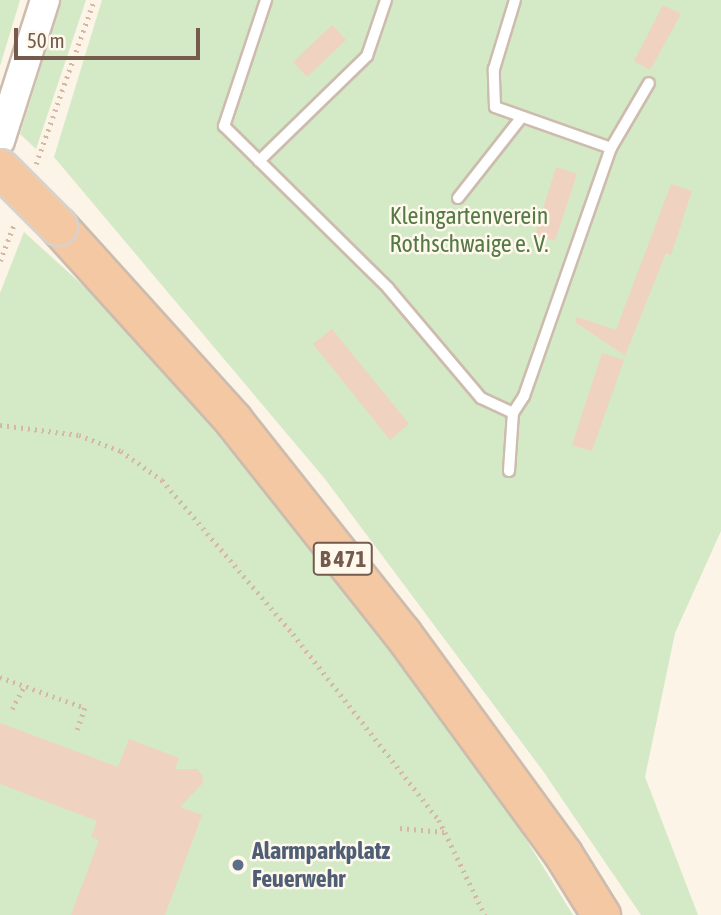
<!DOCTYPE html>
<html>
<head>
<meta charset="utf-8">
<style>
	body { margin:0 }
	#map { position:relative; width:721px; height:915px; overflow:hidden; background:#fbf4e7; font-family:"Asap Condensed",sans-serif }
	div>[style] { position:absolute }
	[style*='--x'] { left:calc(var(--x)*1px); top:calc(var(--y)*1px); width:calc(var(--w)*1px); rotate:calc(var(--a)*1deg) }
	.green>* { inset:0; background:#d4e9c6 }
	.building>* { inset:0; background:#efd3c0 }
	.path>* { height:4.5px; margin-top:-2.25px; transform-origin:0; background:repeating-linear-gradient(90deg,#d5b7a3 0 2px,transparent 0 7px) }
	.roads { filter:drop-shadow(2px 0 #cdbcae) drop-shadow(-2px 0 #cdbcae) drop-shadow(0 2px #cdbcae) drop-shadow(0 -2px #cdbcae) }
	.service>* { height:10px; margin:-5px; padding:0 5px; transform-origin:5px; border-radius:5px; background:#fff }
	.tertiary>* { height:28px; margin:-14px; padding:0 14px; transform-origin:14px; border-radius:14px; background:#fff }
	.trunk>* { height:37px; margin:-18.5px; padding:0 18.5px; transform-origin:18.5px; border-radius:18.5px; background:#f4c8a2 }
	.bridges { filter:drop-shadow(2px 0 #d8d1cd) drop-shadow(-2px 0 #d8d1cd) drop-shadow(0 2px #d8d1cd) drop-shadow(0 -2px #d8d1cd) }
	.trunk-bridge>* { height:37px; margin:-18.5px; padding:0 18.5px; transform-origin:18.5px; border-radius:18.5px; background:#f4c8a2 }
	.dots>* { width:19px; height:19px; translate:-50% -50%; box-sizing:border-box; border:4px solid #fef8ed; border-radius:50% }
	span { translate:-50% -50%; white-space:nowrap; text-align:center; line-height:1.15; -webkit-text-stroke:5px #fef8ed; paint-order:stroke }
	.shield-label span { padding:2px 5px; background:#fef8ed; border:2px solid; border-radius:5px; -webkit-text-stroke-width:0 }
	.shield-label { font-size:23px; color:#745b4c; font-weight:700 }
	.park-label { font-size:24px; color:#547945 }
	.service-label { font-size:24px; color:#4e5e75; font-weight:700 }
	.left { translate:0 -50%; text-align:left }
	.scale { position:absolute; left:14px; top:28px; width:186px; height:32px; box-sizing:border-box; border:4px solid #745b4c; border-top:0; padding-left:9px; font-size:21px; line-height:24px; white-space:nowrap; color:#745b4c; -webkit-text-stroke:5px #fef8ed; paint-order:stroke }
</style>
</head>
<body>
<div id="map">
	<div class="green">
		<div style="clip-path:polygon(0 0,20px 0,0 66px)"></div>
		<div style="clip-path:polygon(62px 0,86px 0,36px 149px,20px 134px)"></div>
		<div style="clip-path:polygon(102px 0,721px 0,721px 531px,675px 633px,645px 777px,698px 915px,641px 915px,543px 771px,325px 479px,54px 157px)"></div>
		<div style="clip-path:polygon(24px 232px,142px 339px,280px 503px,471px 751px,573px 915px,0 915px,0 293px)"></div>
	</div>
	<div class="building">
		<div style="clip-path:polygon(663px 5px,681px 14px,650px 70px,634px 61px)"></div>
		<div style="clip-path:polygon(332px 25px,346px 40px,307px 77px,293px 62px)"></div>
		<div style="clip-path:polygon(556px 167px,577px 174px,555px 241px,535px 235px)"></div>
		<div style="clip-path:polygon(671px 184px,692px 191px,671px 255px,666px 253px,625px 356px,575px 322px,577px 317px,616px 330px)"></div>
		<div style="clip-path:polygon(332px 329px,409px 424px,390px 440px,313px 344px)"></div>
		<div style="clip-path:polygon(602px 353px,624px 360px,592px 451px,572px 445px)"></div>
		<div style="clip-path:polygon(0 723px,118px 767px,129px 739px,179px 758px,175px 769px,197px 769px,202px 775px,203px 783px,180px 807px,202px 815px,165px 915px,71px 915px,99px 840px,91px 837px,97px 821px,0 784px)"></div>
	</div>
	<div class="path">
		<div style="--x:36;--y:164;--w:174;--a:-70.5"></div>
		<div style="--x:0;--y:261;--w:39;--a:-69"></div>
		<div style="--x:0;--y:425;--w:80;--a:7.2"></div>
		<div style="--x:79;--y:435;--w:45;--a:20.9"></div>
		<div style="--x:121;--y:451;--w:50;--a:35.3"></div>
		<div style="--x:162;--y:480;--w:202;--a:49.6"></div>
		<div style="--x:293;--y:634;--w:236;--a:51.9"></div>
		<div style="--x:439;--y:820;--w:106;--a:64.2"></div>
		<div style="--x:0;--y:677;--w:90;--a:20"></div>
		<div style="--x:85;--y:708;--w:24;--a:109"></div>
		<div style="--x:12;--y:709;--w:26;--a:-62"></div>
		<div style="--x:400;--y:828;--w:44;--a:5.2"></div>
	</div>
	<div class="roads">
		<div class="service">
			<div style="--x:266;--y:0;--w:133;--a:108.4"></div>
			<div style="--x:224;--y:126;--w:231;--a:44.6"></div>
			<div style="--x:388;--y:288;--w:144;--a:49.8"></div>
			<div style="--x:481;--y:398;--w:35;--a:25"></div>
			<div style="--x:513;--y:413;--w:20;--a:-57"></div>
			<div style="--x:524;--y:396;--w:263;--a:-70.7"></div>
			<div style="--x:611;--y:148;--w:123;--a:-160.5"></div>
			<div style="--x:495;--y:107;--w:38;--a:-92"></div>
			<div style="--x:494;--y:69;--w:72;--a:-73.1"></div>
			<div style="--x:611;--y:148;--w:75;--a:-59.7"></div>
			<div style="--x:259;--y:161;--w:151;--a:-44.2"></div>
			<div style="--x:367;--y:56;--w:59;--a:-71.3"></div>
			<div style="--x:458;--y:198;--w:102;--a:-51.8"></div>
			<div style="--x:509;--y:471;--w:58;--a:-86.1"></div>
		</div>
		<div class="tertiary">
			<div style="--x:0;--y:141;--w:148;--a:-72.3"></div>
		</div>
		<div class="trunk">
			<div style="--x:58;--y:226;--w:261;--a:47.9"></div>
			<div style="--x:233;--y:420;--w:272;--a:51.6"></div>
			<div style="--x:402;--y:633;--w:273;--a:53.9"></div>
			<div style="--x:563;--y:854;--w:72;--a:58.1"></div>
		</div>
	</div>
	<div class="bridges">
		<div class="trunk-bridge">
			<div style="--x:0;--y:168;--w:82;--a:45"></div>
		</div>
	</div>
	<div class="dots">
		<div style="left:238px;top:865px;background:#5c6f8a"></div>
	</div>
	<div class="shield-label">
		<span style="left:343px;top:559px">B 471</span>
	</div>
	<div class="park-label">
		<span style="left:469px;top:230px">Kleingartenverein<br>Rothschwaige e. V.</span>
	</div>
	<div class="service-label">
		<span class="left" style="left:252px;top:865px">Alarmparkplatz<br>Feuerwehr</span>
	</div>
	<div class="scale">50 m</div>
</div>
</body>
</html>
